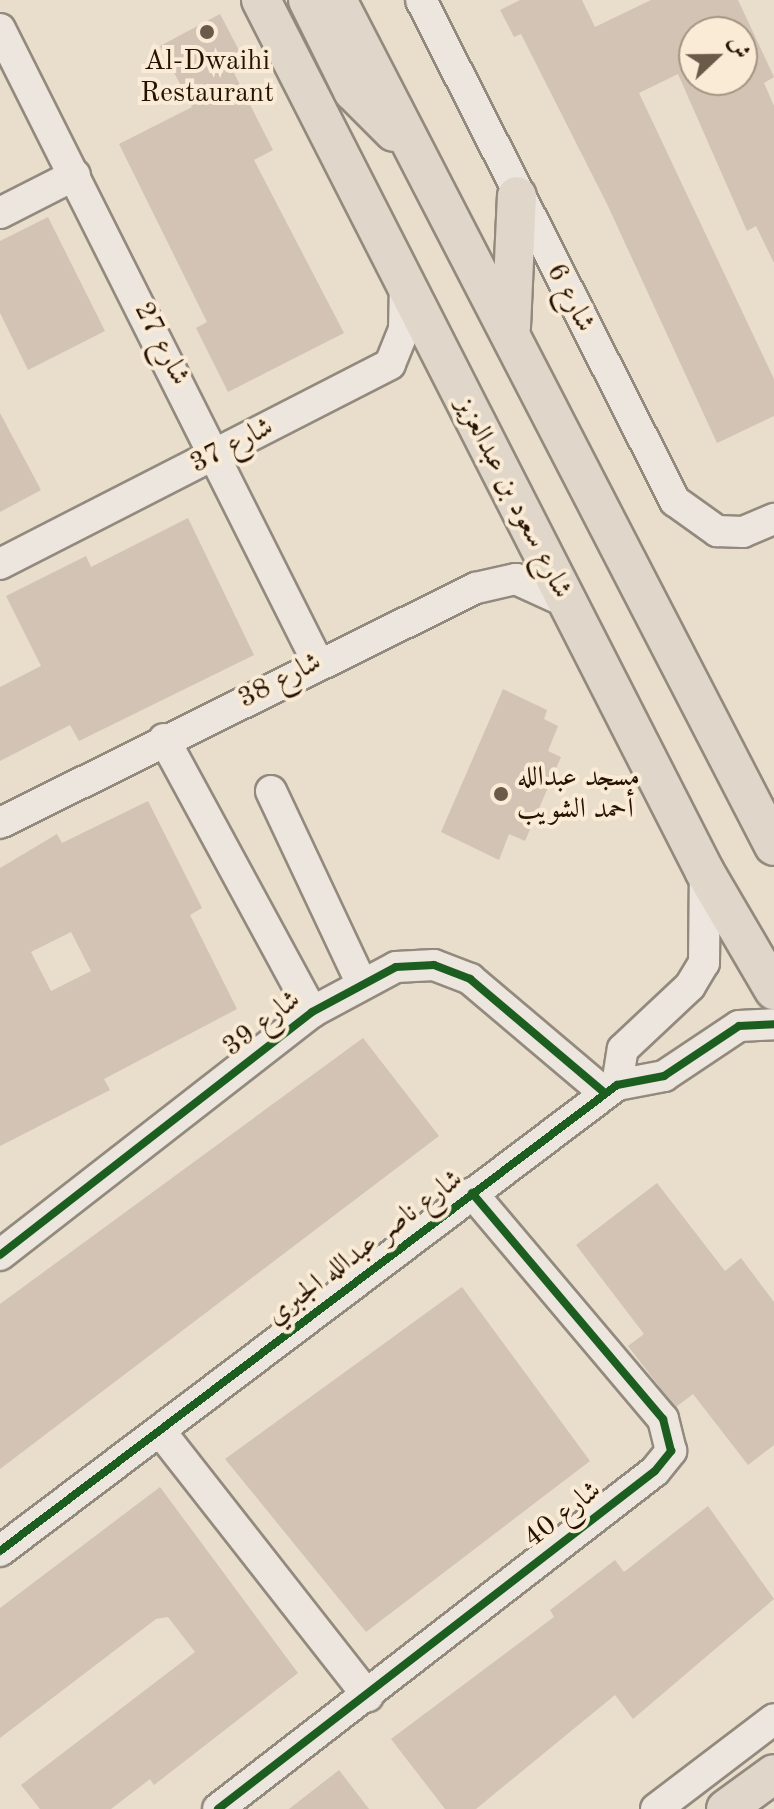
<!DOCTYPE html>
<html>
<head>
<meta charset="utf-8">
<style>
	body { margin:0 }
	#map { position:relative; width:774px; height:1809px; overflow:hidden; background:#e9ddcc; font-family:"Old Standard TT",Amiri,serif }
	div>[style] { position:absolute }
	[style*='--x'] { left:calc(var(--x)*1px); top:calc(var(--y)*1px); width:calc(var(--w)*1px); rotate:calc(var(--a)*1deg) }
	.building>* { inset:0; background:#d3c3b5 }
	.roads { filter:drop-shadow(2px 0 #938a7e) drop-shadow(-2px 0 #938a7e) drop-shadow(0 2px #938a7e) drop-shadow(0 -2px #938a7e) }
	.minor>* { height:30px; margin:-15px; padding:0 15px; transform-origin:15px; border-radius:15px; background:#ece6de }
	.major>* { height:38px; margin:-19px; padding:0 19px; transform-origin:19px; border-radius:19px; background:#e0d6c9 }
	.cycleway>* { height:8px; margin:-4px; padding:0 4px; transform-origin:4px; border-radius:4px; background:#1b5e20 }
	.dots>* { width:22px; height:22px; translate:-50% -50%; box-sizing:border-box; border:4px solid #f9ebd5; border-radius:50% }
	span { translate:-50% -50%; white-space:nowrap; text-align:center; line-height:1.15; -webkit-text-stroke:8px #f9ebd5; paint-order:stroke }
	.poi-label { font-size:28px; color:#271202 }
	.left { translate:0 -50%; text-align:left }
	.street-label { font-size:28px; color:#271202 }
	.north { position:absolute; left:678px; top:16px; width:80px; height:80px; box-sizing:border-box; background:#f9ebd5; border:2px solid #a59481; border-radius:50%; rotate:68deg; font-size:22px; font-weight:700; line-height:32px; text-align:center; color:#271202 }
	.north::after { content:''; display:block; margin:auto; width:28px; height:36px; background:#6b5949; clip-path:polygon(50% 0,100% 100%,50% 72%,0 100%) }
</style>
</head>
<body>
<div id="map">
	<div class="building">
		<div style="clip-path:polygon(evenodd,520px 0,582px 0,595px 27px,651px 0,738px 0,774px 77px,764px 83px,774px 106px,774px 263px,756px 226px,747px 231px,678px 74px,639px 93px,774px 379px,774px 416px,717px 443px,607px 204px,521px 34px,514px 37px,500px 10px,520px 0,694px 32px,742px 32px,742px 80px,694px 80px,694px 32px)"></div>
		<div style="clip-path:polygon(220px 14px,242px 56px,229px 63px,273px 150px,254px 160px,344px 333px,228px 392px,196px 328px,207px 322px,119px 144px,192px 107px,160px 46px)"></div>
		<div style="clip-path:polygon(48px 217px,105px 331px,28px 370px,0 313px,0 241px)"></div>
		<div style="clip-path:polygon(0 413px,41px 490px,0 512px)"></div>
		<div style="clip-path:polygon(188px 518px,254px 655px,79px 741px,70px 725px,0 761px,0 687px,41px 666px,6px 596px,86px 556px,91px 567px)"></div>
		<div style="clip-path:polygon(503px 689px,547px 710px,544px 719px,558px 726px,548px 751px,561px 757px,525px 841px,509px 834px,499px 860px,441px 832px)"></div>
		<div style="clip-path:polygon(evenodd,148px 801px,202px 908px,190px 915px,237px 1009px,104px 1079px,110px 1090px,0 1146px,0 868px,57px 834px,62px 843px,148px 801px,71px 932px,91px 971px,51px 991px,31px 952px,71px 932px)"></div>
		<div style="clip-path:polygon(363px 1038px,439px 1136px,0 1469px,0 1304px)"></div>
		<div style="clip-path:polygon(657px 1183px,725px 1271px,741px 1258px,774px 1302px,774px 1445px,748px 1465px,693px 1394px,676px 1407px,661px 1389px,628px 1346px,644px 1334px,576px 1245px)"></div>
		<div style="clip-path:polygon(462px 1287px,590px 1461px,366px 1632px,225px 1459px)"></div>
		<div style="clip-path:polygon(160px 1487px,298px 1673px,154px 1785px,150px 1779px,111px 1809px,40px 1809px,21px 1785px,195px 1652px,168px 1617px,156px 1619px,0 1738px,0 1608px)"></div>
		<div style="clip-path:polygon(708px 1506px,774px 1599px,633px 1719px,615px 1695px,476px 1809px,445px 1809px,391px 1739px,554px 1617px,550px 1610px,615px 1560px,624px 1572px)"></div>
		<div style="clip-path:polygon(339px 1770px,369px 1809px,289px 1809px)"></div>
	</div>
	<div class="roads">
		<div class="minor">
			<div style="--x:421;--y:0;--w:562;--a:63.12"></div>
			<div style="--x:675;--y:501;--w:52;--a:35.5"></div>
			<div style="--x:717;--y:531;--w:26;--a:2"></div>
			<div style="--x:743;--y:532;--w:34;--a:-23"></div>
			<div style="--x:0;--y:29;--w:707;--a:63.36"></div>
			<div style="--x:0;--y:213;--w:84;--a:-26.9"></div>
			<div style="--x:0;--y:564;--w:438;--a:-27.1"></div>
			<div style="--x:390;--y:364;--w:38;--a:-68"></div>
			<div style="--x:404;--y:329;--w:43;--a:-88.7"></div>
			<div style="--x:164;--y:739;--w:311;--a:61.5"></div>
			<div style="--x:271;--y:791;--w:211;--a:64.8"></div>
			<div style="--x:0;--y:823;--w:531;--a:-26.28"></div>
			<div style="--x:476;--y:588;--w:41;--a:-12.7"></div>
			<div style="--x:516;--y:579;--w:55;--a:24.7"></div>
			<div style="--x:617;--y:1085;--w:36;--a:-81"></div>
			<div style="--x:623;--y:1049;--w:92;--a:-43.2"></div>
			<div style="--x:690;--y:986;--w:27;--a:-59"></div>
			<div style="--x:704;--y:963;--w:89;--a:-89.4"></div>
			<div style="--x:0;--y:1255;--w:395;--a:-37.9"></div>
			<div style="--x:312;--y:1012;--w:95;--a:-28.2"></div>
			<div style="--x:396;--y:967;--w:38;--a:-3"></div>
			<div style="--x:434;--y:965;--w:39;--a:21"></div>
			<div style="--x:470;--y:979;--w:177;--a:40.2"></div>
			<div style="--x:160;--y:1431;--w:337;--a:51.9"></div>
			<div style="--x:0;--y:1551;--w:773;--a:-37.06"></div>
			<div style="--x:617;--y:1085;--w:48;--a:-10.8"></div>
			<div style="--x:664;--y:1076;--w:90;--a:-33.7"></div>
			<div style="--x:739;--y:1026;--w:35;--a:-3"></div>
			<div style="--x:218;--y:1809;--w:552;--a:-37.72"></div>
			<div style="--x:655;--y:1471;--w:26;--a:-51"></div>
			<div style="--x:671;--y:1451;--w:33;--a:-104"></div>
			<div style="--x:663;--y:1419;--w:296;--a:-130.2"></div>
			<div style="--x:656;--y:1809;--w:148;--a:-37.3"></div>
		</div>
		<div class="major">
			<div style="--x:261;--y:0;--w:979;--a:63.02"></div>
			<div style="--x:705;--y:872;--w:137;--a:59.7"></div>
			<div style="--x:308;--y:0;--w:102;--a:63.7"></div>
			<div style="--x:353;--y:91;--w:58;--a:45"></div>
			<div style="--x:337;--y:0;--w:952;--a:62.68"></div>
			<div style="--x:511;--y:327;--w:131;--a:-87.4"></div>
			<div style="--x:726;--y:1809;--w:59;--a:-36.1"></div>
		</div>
	</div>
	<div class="cycleway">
		<div style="--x:0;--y:1255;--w:395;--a:-37.9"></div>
		<div style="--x:312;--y:1012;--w:95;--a:-28.2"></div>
		<div style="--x:396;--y:967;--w:38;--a:-3"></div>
		<div style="--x:434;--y:965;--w:39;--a:21"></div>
		<div style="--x:470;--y:979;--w:177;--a:40.2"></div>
		<div style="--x:0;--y:1551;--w:773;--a:-37.06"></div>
		<div style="--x:617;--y:1085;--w:48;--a:-10.8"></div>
		<div style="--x:664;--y:1076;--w:90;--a:-33.7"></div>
		<div style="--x:739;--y:1026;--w:35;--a:-3"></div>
		<div style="--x:218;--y:1809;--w:552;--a:-37.72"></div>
		<div style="--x:655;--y:1471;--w:26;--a:-51"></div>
		<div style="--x:671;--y:1451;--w:33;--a:-104"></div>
		<div style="--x:663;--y:1419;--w:296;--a:-130.2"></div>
	</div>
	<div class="dots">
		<div style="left:207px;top:32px;background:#6b5949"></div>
		<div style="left:501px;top:794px;background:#6b5949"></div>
	</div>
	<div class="poi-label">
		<span style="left:207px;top:78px">Al-Dwaihi<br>Restaurant</span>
		<span class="left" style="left:517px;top:794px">مسجد عبدالله<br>أحمد الشويب</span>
	</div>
	<div class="street-label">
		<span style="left:570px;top:298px;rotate:63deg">شارع 6</span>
		<span style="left:161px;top:344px;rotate:63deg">شارع 27</span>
		<span style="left:232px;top:446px;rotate:-27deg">شارع 37</span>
		<span style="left:513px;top:498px;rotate:63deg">شارع سعود بن عبدالعزيز</span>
		<span style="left:280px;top:681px;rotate:-27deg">شارع 38</span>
		<span style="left:262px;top:1024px;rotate:-37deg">شارع 39</span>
		<span style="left:365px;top:1248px;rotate:-37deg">شارع ناصر عبدالله الجبري</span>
		<span style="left:563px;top:1515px;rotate:-38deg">شارع 40</span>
	</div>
	<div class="north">ش</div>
</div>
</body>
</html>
